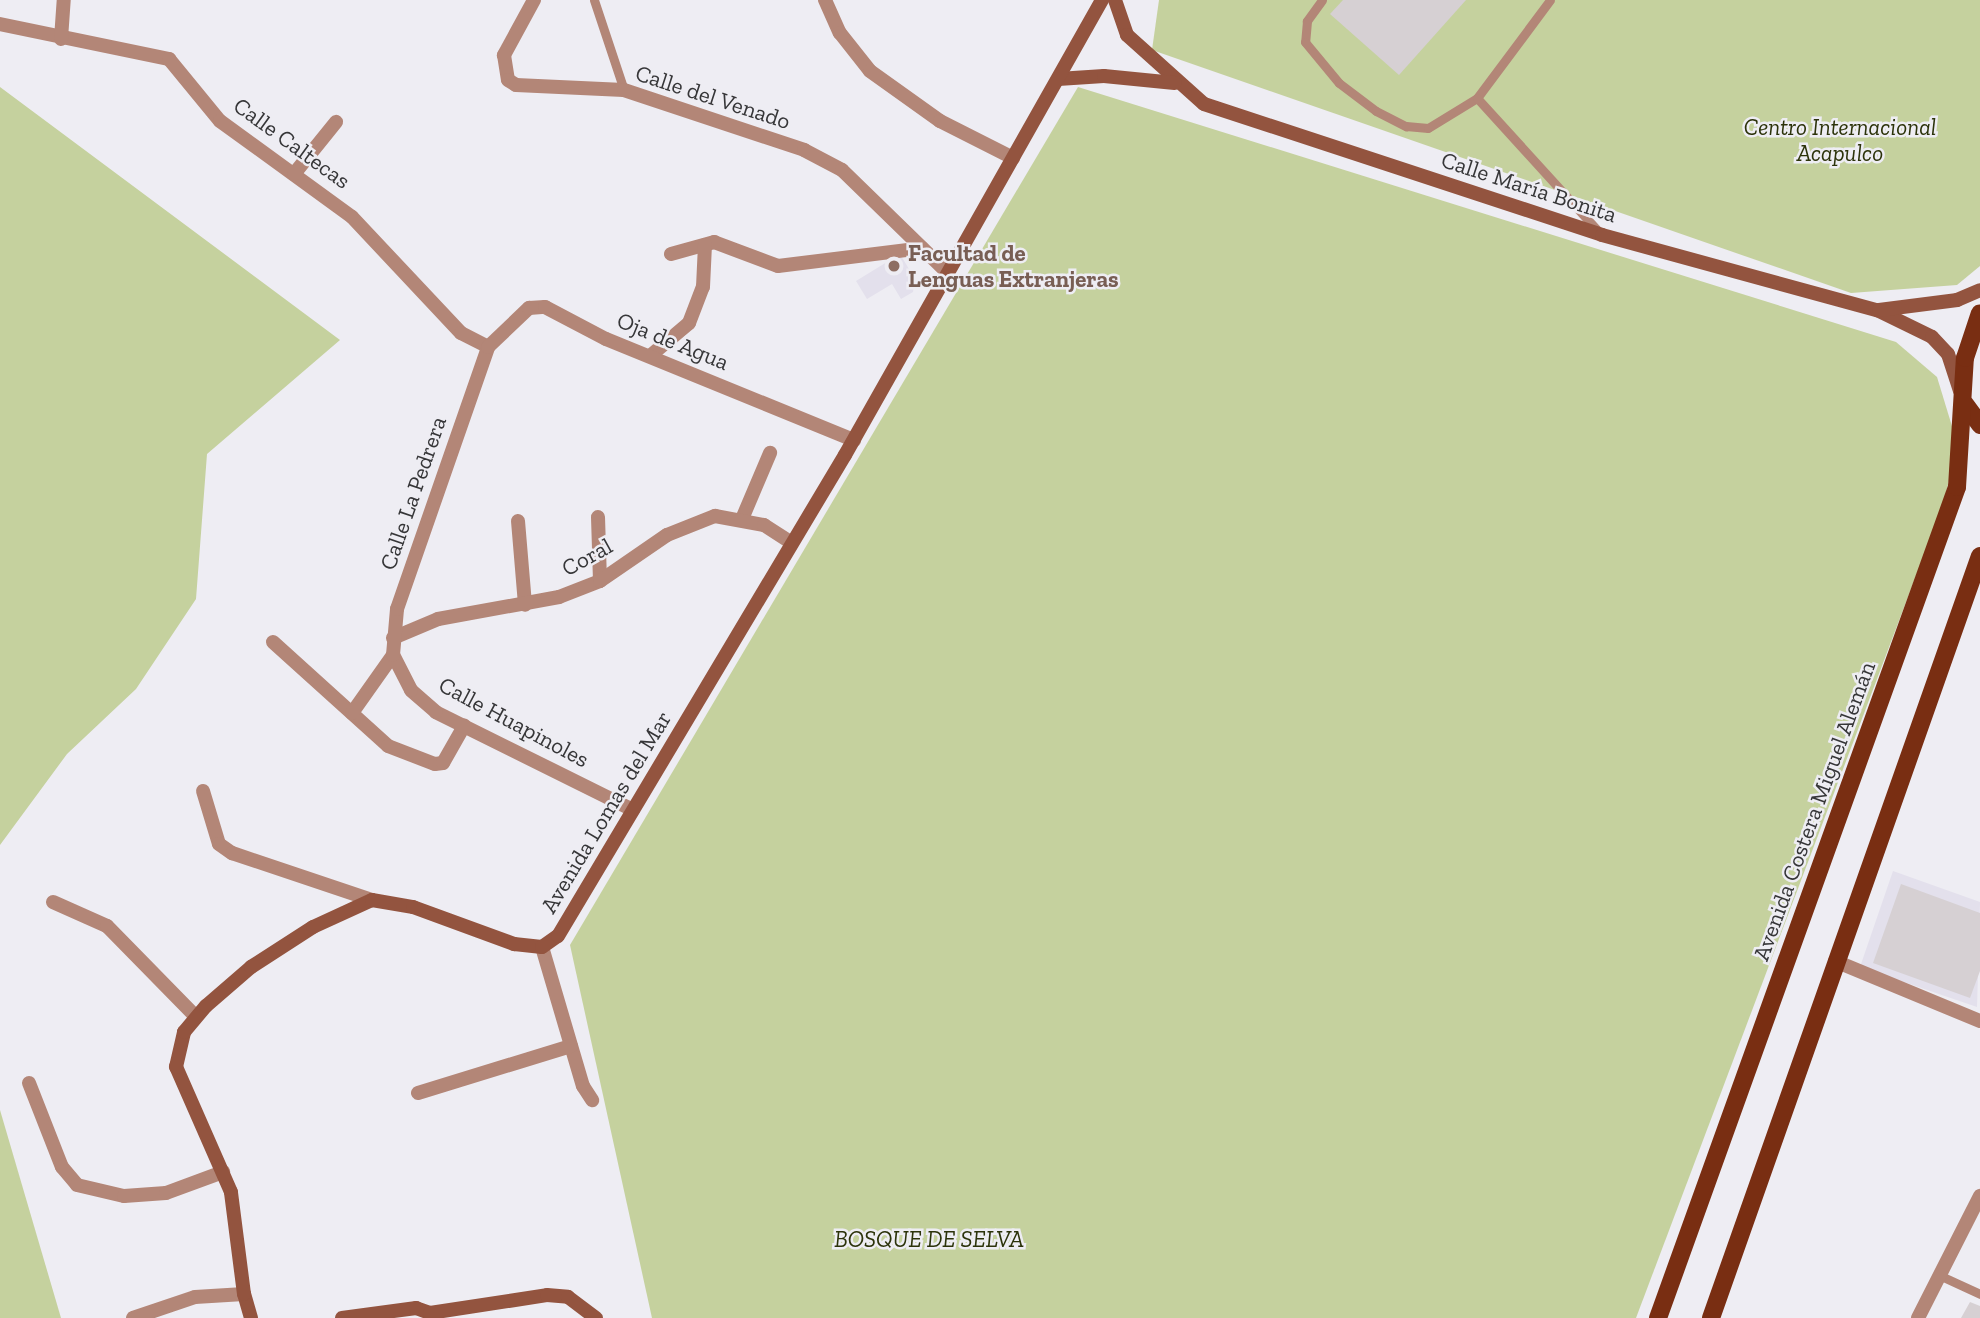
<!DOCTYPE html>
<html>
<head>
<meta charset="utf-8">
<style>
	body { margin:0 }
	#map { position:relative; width:1980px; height:1318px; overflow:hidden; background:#eeedf3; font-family:"Zilla Slab",serif }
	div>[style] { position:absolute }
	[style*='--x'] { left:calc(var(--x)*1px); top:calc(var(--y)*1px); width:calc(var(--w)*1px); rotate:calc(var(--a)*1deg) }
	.built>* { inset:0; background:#e3e0ec }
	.green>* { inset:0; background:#c5d19e }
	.building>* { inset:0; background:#d6d0d3 }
	.lane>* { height:9px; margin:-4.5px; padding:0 4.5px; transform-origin:4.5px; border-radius:4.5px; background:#b38677 }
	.street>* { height:14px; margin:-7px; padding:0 7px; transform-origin:7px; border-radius:7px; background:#b38677 }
	.secondary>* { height:14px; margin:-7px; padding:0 7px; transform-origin:7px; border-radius:7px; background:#93543f }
	.primary>* { height:18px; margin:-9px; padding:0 9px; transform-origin:9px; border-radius:9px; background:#792e12 }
	.dots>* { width:19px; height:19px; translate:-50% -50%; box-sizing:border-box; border:4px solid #eeedf3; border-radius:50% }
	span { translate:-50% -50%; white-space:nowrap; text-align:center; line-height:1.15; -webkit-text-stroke:5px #eeedf3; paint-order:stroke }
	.street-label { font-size:23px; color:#363638 }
	.park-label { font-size:23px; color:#2c330a; font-style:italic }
	.education-label { font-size:23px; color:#785e54; font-weight:700 }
	.left { translate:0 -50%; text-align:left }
</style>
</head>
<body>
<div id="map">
	<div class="built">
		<div style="clip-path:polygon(900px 254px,915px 279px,913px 292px,901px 299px,892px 284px,867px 299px,856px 281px)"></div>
		<div style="clip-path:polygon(1893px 871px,1980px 902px,1977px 1007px,1860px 967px)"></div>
	</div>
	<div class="green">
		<div style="clip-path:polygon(1159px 0,1980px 0,1980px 266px,1957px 285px,1851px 293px,1152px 50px)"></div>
		<div style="clip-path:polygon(0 87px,340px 340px,207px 454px,196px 599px,136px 689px,67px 754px,0 845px)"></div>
		<div style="clip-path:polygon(1078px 87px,1896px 342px,1937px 377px,1958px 446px,1943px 504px,1636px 1318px,652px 1318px,570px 945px)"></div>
		<div style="clip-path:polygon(0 1110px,61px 1318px,0 1318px)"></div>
	</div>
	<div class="building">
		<div style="clip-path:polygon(1343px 0,1466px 0,1399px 75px,1330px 14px)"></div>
		<div style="clip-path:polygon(1901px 884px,1980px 913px,1980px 971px,1970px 998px,1873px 963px)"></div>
		<div style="clip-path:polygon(1970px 1302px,1980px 1306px,1980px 1318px,1961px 1318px)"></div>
	</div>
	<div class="lane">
		<div style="--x:594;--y:0;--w:95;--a:71.6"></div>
		<div style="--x:1322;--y:0;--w:26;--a:126"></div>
		<div style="--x:1307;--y:21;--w:21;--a:95"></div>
		<div style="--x:1305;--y:42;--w:53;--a:50.3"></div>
		<div style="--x:1339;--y:83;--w:46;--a:37.1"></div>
		<div style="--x:1376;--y:111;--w:34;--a:27"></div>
		<div style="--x:1406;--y:126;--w:22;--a:5"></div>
		<div style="--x:1428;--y:128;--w:57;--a:-31.5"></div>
		<div style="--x:1477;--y:98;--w:122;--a:-53.3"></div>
		<div style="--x:1477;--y:98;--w:180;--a:47.7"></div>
		<div style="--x:1941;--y:1276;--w:43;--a:24.8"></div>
	</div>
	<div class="street">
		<div style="--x:534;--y:0;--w:63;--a:118.6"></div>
		<div style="--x:504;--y:55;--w:25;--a:81"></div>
		<div style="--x:508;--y:80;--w:9;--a:32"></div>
		<div style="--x:516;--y:85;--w:108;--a:2.7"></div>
		<div style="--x:624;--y:90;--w:190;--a:18.4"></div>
		<div style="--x:804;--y:150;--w:43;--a:27.8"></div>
		<div style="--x:842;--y:170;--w:148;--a:44.2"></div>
		<div style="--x:825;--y:0;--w:36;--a:66"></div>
		<div style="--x:840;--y:33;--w:48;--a:51.7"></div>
		<div style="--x:870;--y:71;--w:86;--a:35.5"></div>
		<div style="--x:940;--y:121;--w:82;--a:26.9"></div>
		<div style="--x:0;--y:24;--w:173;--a:11.7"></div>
		<div style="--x:169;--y:59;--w:80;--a:50.6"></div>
		<div style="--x:220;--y:121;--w:163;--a:36"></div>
		<div style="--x:352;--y:217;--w:159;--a:46.8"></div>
		<div style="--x:461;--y:333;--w:30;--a:27"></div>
		<div style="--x:61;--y:39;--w:39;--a:-86"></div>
		<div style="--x:294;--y:174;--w:67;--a:-51.1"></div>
		<div style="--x:671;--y:254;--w:45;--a:-15.6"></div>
		<div style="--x:714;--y:242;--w:68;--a:20.6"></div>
		<div style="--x:778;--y:266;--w:145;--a:-7.1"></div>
		<div style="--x:650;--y:356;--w:51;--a:-40.2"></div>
		<div style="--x:689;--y:323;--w:39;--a:-69"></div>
		<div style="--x:703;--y:287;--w:42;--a:-87.3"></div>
		<div style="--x:598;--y:517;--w:64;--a:88.2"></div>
		<div style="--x:742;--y:519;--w:72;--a:-67"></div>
		<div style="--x:518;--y:521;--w:84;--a:85.2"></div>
		<div style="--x:393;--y:638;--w:49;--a:-22.9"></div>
		<div style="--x:438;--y:619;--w:123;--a:-10.3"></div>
		<div style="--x:559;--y:597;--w:44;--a:-21.3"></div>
		<div style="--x:600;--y:581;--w:81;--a:-34.5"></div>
		<div style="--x:667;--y:535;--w:52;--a:-21.6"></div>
		<div style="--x:715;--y:516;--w:50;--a:10.4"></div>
		<div style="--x:764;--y:525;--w:33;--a:33"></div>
		<div style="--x:273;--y:642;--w:155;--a:42.1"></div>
		<div style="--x:388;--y:746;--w:50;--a:21"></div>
		<div style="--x:435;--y:764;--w:8;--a:-7"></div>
		<div style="--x:443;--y:763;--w:43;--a:-60.4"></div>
		<div style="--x:352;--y:713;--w:71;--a:-54.7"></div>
		<div style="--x:203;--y:791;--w:55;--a:73.2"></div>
		<div style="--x:219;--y:844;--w:16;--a:35"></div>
		<div style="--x:232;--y:853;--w:148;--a:18.6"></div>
		<div style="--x:633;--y:810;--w:220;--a:-153.6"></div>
		<div style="--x:436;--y:712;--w:33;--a:-139"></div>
		<div style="--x:411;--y:690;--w:39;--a:-117"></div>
		<div style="--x:393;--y:655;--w:46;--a:-85"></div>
		<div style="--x:397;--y:609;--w:277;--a:-70.8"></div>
		<div style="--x:488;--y:347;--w:57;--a:-43.6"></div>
		<div style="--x:529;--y:308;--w:16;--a:-4"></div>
		<div style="--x:545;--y:307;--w:69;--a:27.7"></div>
		<div style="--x:606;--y:339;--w:268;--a:22.2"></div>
		<div style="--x:53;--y:902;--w:59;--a:24"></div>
		<div style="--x:107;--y:926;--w:127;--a:45.6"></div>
		<div style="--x:542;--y:947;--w:145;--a:73.6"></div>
		<div style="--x:583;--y:1086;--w:17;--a:57"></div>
		<div style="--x:1835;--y:961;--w:157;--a:22.5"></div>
		<div style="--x:29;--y:1083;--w:90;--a:68.6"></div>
		<div style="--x:62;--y:1167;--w:23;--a:50"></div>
		<div style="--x:77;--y:1185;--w:48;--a:13.2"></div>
		<div style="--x:124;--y:1196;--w:42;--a:-4.1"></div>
		<div style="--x:166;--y:1193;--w:61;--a:-20.2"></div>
		<div style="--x:418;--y:1093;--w:160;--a:-17.1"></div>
		<div style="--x:133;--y:1318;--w:65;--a:-18.7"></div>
		<div style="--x:195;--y:1297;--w:49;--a:-3.5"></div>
		<div style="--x:1918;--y:1318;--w:137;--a:-63.1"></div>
	</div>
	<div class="secondary">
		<div style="--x:1115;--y:0;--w:37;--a:71"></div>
		<div style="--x:1127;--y:35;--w:103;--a:41.9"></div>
		<div style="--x:1204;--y:104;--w:419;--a:18.2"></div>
		<div style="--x:1602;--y:235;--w:285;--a:15.3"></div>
		<div style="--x:1877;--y:310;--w:61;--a:26.1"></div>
		<div style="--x:1932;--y:337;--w:23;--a:47"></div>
		<div style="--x:1948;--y:354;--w:39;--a:72"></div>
		<div style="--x:1058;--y:79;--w:46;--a:-3.7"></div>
		<div style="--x:1104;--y:76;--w:71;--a:5.6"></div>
		<div style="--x:1879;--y:310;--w:79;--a:-7.3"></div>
		<div style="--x:1957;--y:300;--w:25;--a:-23"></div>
		<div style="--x:251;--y:1318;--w:25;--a:-106"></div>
		<div style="--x:244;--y:1294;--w:103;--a:-97.3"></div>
		<div style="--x:231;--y:1192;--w:137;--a:-113.7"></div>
		<div style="--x:176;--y:1067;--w:36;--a:-77"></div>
		<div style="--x:184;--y:1032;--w:34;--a:-50"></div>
		<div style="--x:206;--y:1006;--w:60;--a:-40.9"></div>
		<div style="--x:251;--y:967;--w:74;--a:-32.8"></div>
		<div style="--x:313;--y:927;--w:65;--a:-24.6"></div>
		<div style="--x:372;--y:900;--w:42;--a:9.7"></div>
		<div style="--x:413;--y:907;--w:108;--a:20.1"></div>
		<div style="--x:514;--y:944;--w:28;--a:6"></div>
		<div style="--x:542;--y:947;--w:19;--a:-35"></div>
		<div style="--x:558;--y:936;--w:560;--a:-59.18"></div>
		<div style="--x:845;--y:455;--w:523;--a:-60.54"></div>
		<div style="--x:342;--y:1318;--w:75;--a:-7.7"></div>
		<div style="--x:416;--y:1308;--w:15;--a:20"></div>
		<div style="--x:430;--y:1313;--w:118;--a:-8.7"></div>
		<div style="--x:547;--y:1295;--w:21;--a:5"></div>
		<div style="--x:568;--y:1297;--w:35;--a:37"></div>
	</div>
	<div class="primary">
		<div style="--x:1965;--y:404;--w:26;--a:54"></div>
		<div style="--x:1658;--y:1318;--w:883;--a:-70.21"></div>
		<div style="--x:1957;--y:487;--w:129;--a:-86.5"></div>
		<div style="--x:1965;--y:358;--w:47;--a:-71.6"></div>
		<div style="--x:1711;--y:1318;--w:808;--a:-70.56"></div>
	</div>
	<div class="dots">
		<div style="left:894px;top:266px;background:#8d6e63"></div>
	</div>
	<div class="street-label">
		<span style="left:713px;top:97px;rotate:18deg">Calle del Venado</span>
		<span style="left:292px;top:143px;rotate:36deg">Calle Caltecas</span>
		<span style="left:1529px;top:187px;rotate:18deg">Calle María Bonita</span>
		<span style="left:673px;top:341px;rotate:22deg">Oja de Agua</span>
		<span style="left:413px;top:493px;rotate:-71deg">Calle La Pedrera</span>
		<span style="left:587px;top:557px;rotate:-29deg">Coral</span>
		<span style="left:514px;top:722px;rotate:28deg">Calle Huapinoles</span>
		<span style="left:1814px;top:811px;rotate:-70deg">Avenida Costera Miguel Alemán</span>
		<span style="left:606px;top:812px;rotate:-59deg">Avenida Lomas del Mar</span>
	</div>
	<div class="park-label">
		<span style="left:1840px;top:140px">Centro Internacional<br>Acapulco</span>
		<span style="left:929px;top:1239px">BOSQUE DE SELVA</span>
	</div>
	<div class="education-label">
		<span class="left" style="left:908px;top:266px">Facultad de<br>Lenguas Extranjeras</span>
	</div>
</div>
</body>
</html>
